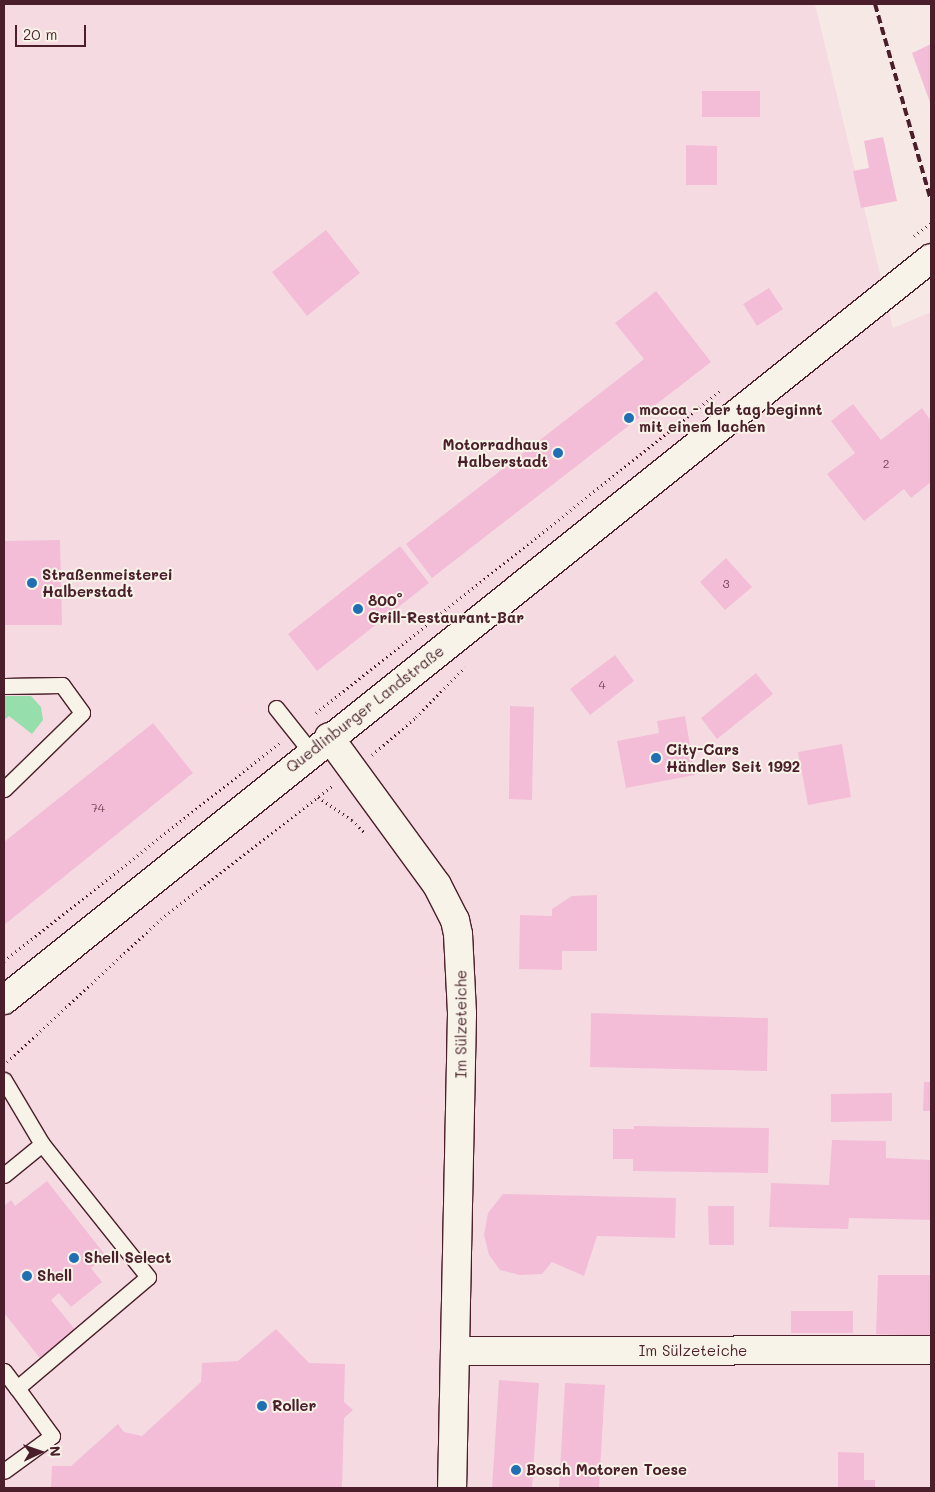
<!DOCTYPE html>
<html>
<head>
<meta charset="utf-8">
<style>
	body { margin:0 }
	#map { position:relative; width:935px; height:1492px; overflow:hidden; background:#f6e8e5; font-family:Mali,sans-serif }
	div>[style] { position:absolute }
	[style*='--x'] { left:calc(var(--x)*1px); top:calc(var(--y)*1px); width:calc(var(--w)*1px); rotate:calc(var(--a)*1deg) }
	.built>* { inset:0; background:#f5dbe1 }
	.green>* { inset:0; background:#96deac }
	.building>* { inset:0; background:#f3bdd7 }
	.path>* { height:3px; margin-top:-1.5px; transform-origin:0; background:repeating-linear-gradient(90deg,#4a1f2b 0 1px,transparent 0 5px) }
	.roads { filter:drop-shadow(1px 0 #4a1f2b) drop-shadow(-1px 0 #4a1f2b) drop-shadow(0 1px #4a1f2b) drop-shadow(0 -1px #4a1f2b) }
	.lane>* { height:15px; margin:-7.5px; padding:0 7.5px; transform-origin:7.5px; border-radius:7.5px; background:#f7f3e8 }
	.street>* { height:28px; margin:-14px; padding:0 14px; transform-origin:14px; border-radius:14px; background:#f7f3e8 }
	.secondary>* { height:28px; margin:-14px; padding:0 14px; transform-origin:14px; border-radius:14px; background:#f7f3e8 }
	.rail>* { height:4px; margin-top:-2px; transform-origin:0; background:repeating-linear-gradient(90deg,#4a1f2b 0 8px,transparent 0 12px) }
	.dots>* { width:14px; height:14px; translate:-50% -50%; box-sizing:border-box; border:2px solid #f7f3e8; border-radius:50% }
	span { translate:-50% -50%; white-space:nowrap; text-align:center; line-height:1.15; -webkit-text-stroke:4px #f7f3e8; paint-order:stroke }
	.number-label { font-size:12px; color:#744656 }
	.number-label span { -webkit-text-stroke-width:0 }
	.poi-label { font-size:15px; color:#4a1f2b; font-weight:700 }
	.left { translate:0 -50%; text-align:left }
	.right { translate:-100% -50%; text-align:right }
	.street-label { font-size:15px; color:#4a1f2b }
	.frame { position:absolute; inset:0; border:5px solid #4a1f2b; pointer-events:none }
	.north { position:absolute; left:15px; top:1427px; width:50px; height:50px; -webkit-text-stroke:4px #f7f3e8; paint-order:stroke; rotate:87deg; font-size:14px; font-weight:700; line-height:20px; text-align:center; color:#4a1f2b }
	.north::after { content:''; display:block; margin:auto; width:18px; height:22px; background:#4a1f2b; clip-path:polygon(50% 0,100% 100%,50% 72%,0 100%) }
	.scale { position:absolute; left:15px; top:25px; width:71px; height:22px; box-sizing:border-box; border:2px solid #4a1f2b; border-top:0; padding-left:6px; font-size:15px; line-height:18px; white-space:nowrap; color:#4a1f2b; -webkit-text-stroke:4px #f7f3e8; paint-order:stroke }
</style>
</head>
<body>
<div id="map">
	<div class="built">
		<div style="clip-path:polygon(4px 4px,815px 4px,893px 328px,931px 312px,931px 1488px,4px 1488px)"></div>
	</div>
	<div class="green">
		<div style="clip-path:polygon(4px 696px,31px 696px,41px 707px,43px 720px,32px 734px,9px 716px,4px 720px)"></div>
	</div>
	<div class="building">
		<div style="clip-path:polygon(931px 44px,931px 105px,912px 53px)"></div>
		<div style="clip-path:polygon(702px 91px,760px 91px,760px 117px,702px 117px)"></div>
		<div style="clip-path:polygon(883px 137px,897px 201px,861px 208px,853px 171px,869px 168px,864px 141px)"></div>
		<div style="clip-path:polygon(686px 145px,717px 146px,717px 185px,686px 185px)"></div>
		<div style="clip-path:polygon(326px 230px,360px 273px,307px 316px,272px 272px)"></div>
		<div style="clip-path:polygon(769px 288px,783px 309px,757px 326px,743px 304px)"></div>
		<div style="clip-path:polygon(656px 291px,711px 362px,432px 578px,406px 544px,644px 359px,615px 323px)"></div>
		<div style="clip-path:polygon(853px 404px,881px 440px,922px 408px,931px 421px,931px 482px,911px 498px,904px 489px,864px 521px,827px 474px,855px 453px,831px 421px)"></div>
		<div style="clip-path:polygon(60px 540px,62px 625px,4px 625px,4px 541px)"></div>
		<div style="clip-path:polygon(400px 546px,429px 583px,317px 671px,288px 634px)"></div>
		<div style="clip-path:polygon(726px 558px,752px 587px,725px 610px,700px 582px)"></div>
		<div style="clip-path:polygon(615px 655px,634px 681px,590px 715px,570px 689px)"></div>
		<div style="clip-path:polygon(756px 673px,773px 694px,717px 739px,701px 718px)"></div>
		<div style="clip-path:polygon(510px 706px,534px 707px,532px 800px,509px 799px)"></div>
		<div style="clip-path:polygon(685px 716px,695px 775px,626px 788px,617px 741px,659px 733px,657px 721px)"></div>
		<div style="clip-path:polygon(153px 723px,193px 773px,4px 925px,4px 842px)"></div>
		<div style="clip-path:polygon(842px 744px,851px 797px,808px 805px,798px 752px)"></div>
		<div style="clip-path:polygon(597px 895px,597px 951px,562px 951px,562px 970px,519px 969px,520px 915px,552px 916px,552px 909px,572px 896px)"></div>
		<div style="clip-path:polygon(591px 1013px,768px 1018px,767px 1071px,590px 1067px)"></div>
		<div style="clip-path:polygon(924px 1082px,931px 1082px,931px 1111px,923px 1111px)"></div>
		<div style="clip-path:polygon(892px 1093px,892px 1121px,831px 1122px,831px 1094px)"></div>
		<div style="clip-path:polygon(634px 1126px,769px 1128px,768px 1173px,633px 1171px,633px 1159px,613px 1159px,613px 1129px,634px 1129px)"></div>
		<div style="clip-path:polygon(832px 1140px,886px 1141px,886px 1158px,931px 1160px,931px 1220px,849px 1218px,848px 1229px,769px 1227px,771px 1183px,829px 1185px)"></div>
		<div style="clip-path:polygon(47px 1181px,106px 1256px,91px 1268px,102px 1282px,71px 1307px,59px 1293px,51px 1300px,86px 1343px,51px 1372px,4px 1313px,4px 1206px,11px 1200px,15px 1206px)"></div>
		<div style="clip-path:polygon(503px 1194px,676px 1198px,675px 1238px,597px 1236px,584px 1276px,552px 1262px,542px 1274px,520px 1275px,500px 1270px,489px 1255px,484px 1235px,488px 1213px)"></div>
		<div style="clip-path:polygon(708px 1206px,734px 1206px,734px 1245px,709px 1245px)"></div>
		<div style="clip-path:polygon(878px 1275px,931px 1275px,931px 1336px,876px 1334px)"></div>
		<div style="clip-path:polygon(791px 1311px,853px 1311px,853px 1333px,791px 1333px)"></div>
		<div style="clip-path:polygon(276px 1329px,309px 1363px,345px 1364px,344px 1402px,353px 1410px,344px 1418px,342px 1488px,51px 1488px,52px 1466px,71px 1466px,118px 1424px,124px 1432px,142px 1436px,201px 1382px,202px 1363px,238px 1361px)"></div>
		<div style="clip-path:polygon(499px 1380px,539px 1383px,532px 1488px,492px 1488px)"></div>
		<div style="clip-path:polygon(565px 1383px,605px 1385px,599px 1488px,559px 1488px)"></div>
		<div style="clip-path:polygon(838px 1452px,864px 1453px,864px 1480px,875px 1480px,875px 1488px,838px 1488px)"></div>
	</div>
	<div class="path">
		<div style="--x:914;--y:236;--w:21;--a:-37"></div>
		<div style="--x:316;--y:713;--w:518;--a:-38.57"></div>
		<div style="--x:372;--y:755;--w:58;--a:-40.8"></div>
		<div style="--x:416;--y:717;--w:70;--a:-45.6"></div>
		<div style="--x:318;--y:797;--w:41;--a:34.1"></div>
		<div style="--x:352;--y:820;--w:18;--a:45"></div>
		<div style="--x:4;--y:961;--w:352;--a:-38.4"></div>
		<div style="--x:7;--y:1062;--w:210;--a:-42.9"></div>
		<div style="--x:161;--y:919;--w:218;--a:-37.9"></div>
	</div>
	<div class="roads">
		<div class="lane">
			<div style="--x:4;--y:686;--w:58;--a:-1"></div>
			<div style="--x:62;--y:685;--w:34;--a:54"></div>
			<div style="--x:82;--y:713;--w:109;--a:135.7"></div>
			<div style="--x:276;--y:708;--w:56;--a:51.5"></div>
			<div style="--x:4;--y:1080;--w:74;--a:59.3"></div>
			<div style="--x:42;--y:1144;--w:170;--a:51.4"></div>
			<div style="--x:148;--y:1277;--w:172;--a:139.7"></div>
			<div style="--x:17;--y:1388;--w:59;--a:53.9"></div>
			<div style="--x:52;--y:1436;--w:59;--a:143.9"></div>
			<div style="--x:4;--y:1175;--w:49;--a:-39.2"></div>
			<div style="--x:4;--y:1371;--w:21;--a:53"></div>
		</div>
		<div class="street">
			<div style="--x:329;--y:737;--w:183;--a:53.9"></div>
			<div style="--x:437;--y:885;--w:39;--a:63"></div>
			<div style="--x:455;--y:920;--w:14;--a:78"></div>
			<div style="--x:458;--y:934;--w:80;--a:87.1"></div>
			<div style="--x:462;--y:1014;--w:474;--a:91.2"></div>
			<div style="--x:455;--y:1351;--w:476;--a:-0.1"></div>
		</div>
		<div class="secondary">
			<div style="--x:4;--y:1000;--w:1187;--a:-38.67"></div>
		</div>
	</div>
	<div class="rail">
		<div style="--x:875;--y:4;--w:204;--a:74.1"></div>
	</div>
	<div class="dots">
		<div style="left:629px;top:418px;background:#1f6fb2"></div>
		<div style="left:558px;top:453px;background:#1f6fb2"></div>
		<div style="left:32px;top:583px;background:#1f6fb2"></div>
		<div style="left:358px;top:609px;background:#1f6fb2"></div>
		<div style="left:656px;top:758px;background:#1f6fb2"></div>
		<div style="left:74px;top:1258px;background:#1f6fb2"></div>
		<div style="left:27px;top:1276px;background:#1f6fb2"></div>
		<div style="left:262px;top:1406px;background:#1f6fb2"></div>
		<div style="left:516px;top:1470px;background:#1f6fb2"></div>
	</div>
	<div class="number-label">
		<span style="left:886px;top:464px">2</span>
		<span style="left:726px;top:584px">3</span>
		<span style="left:602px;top:685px">4</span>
		<span style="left:98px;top:808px">74</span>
	</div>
	<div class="poi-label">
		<span class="left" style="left:639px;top:418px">mocca - der tag beginnt<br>mit einem lachen</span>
		<span class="right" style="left:548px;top:453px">Motorradhaus<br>Halberstadt</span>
		<span class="left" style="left:42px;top:583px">Straßenmeisterei<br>Halberstadt</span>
		<span class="left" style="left:368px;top:609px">800°<br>Grill-Restaurant-Bar</span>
		<span class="left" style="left:666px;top:758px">City-Cars<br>Händler Seit 1992</span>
		<span class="left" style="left:84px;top:1258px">Shell Select</span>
		<span class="left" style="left:37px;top:1276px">Shell</span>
		<span class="left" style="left:272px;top:1406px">Roller</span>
		<span class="left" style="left:526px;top:1470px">Bosch Motoren Toese</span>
	</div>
	<div class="street-label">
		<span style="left:365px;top:709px;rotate:-38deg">Quedlinburger Landstraße</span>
		<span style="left:461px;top:1024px;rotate:-90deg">Im Sülzeteiche</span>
		<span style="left:693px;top:1351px">Im Sülzeteiche</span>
	</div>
	<div class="frame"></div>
	<div class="north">N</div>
	<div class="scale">20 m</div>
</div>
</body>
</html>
